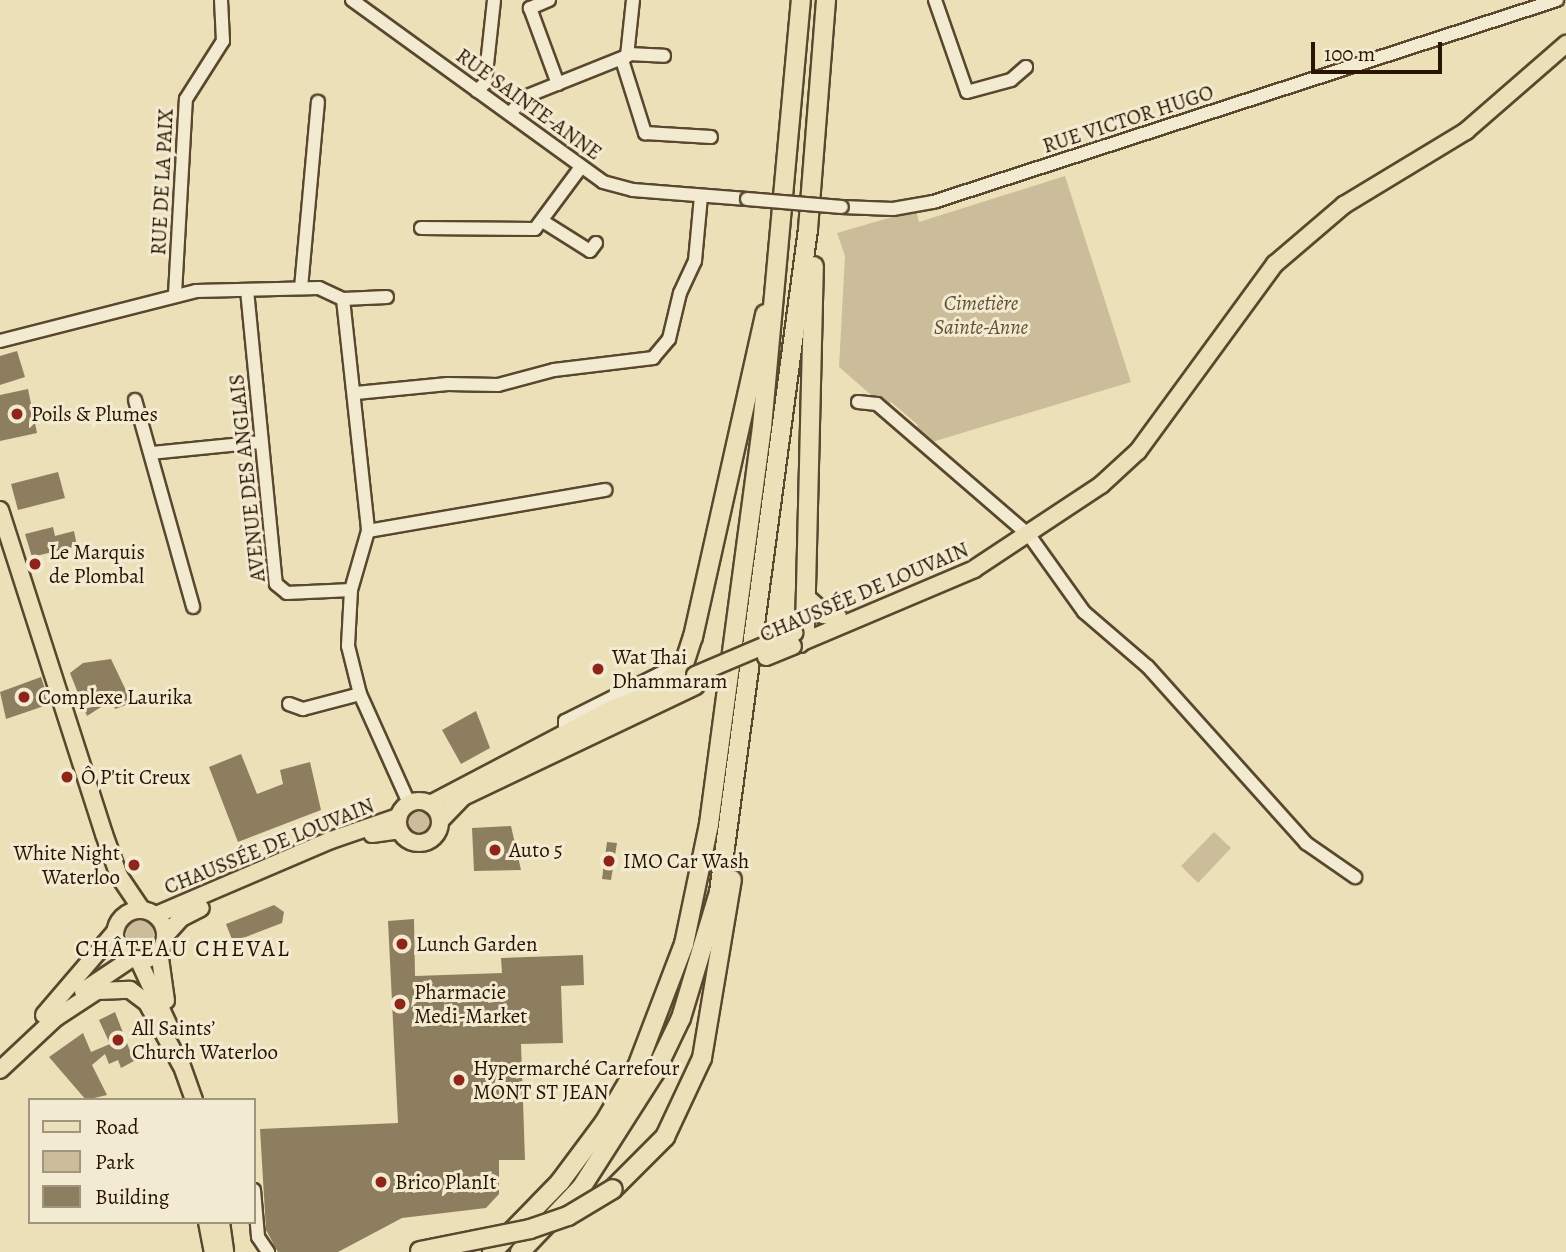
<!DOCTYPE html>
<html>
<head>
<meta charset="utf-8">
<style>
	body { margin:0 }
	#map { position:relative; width:1566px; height:1252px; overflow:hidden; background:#ece0b8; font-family:Alegreya,serif }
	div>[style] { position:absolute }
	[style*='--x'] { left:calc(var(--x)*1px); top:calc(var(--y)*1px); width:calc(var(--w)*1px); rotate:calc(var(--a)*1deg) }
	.green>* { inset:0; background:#cbbd99 }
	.round { border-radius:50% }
	.building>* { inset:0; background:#8e7e60 }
	.roads { filter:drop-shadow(2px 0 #59472e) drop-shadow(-2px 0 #59472e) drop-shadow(0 2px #59472e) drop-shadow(0 -2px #59472e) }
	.minor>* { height:12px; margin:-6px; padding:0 6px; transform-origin:6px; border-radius:6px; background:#f3ebd1 }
	.major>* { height:16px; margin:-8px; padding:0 8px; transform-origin:8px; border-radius:8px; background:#ece0b8 }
	.major>.ring { margin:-8px; padding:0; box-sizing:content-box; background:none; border:16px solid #ece0b8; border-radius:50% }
	.highway>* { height:18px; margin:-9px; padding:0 9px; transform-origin:9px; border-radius:9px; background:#ece0b8 }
	.bridges { filter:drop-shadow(2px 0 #59472e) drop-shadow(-2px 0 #59472e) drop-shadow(0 2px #59472e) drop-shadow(0 -2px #59472e) }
	.minor-bridge>* { height:12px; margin:-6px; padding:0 6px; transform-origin:6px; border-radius:6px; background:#f3ebd1 }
	.major-bridge>* { height:16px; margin:-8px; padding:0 8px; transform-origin:8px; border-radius:8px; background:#ece0b8 }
	.highway-bridge>* { height:18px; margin:-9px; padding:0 9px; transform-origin:9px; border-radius:9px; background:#ece0b8 }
	.dots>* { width:19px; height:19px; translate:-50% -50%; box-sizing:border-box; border:4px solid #f3ebd1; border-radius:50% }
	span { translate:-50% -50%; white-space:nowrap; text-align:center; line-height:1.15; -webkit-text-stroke:6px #f3ebd1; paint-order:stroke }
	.street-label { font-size:21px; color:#281400 }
	.park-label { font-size:21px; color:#614f36; font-style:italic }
	.poi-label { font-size:21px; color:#281400 }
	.left { translate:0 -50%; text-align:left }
	.right { translate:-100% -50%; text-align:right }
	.neighbourhood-label { font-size:23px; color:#281400; letter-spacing:2px }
	.legend { position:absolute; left:28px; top:1098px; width:228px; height:126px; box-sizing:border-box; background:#f3ebd1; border:2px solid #a2957d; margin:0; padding:9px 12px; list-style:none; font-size:21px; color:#281400 }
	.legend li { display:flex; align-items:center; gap:14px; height:35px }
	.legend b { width:35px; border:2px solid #a2957d }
	.scale { position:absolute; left:1311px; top:42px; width:131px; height:32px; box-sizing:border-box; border:4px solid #281400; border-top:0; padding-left:9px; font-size:21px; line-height:24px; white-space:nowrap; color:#281400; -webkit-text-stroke:5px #f3ebd1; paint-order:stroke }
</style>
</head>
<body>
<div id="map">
	<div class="green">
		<div style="clip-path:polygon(1065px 176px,1131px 382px,929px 443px,914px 430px,918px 425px,891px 402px,885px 407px,839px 367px,845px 256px,837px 233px,916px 210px,919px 222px)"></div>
		<div class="round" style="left:406px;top:810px;width:24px;height:24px"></div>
		<div style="clip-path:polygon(1214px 832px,1231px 848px,1198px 883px,1181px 866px)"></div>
		<div class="round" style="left:126px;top:920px;width:28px;height:28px"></div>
	</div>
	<div class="building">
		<div style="clip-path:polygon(17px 351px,25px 377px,0 385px,0 356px)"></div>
		<div style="clip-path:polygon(28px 389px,37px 433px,0 441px,0 395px)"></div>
		<div style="clip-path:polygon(58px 472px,65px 498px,18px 510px,11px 484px)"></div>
		<div style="clip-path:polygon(53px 527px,55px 536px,74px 531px,77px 546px,32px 557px,25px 534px)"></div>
		<div style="clip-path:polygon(111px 659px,132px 703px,115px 709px,112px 700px,87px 716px,70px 673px,83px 663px)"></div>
		<div style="clip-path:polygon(41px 677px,50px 704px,6px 719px,0 692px)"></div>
		<div style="clip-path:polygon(476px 711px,490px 748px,461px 764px,442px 730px)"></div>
		<div style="clip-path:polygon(241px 754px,257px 794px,283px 784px,280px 770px,310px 762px,321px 810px,238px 842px,209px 767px)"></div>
		<div style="clip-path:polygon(511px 826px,521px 870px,474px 871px,472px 828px)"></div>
		<div style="clip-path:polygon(607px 842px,617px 843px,611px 880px,602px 879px)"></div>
		<div style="clip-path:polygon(274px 905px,284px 912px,282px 923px,233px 942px,226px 924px)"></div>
		<div style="clip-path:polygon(414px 919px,415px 976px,502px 973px,501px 958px,583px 955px,584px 985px,561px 986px,563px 1043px,521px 1044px,525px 1160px,499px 1160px,499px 1194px,486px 1208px,402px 1218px,338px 1252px,278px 1252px,266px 1230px,260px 1129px,398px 1123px,388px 921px)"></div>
		<div style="clip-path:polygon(115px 1012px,134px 1061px,121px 1068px,118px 1060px,109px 1064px,105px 1054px,92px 1065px,107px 1095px,86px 1100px,49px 1057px,83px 1033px,91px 1052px,110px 1044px,99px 1020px)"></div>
	</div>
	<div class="roads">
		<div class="minor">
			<div style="--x:352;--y:0;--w:310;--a:35.9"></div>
			<div style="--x:603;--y:182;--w:31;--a:15"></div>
			<div style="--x:633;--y:190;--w:114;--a:4.5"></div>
			<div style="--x:549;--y:0;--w:21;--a:157"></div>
			<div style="--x:530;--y:8;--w:81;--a:69.8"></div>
			<div style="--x:935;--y:0;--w:97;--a:70.8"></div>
			<div style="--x:967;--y:92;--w:46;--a:-15.3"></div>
			<div style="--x:1011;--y:80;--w:20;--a:-41"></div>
			<div style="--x:629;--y:54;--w:35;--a:3"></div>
			<div style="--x:622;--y:60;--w:77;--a:72.5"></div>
			<div style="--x:645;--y:133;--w:66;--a:3.5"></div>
			<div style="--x:477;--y:91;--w:11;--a:-45"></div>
			<div style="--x:485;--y:83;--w:83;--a:-83.8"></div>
			<div style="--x:510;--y:113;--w:24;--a:-45"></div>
			<div style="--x:527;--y:96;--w:108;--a:-21.8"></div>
			<div style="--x:627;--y:56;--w:56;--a:-83.9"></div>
			<div style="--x:842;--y:207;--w:51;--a:2.2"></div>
			<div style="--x:893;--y:209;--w:41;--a:-9.9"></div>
			<div style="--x:933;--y:202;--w:656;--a:-17.94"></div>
			<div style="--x:544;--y:222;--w:54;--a:32.2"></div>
			<div style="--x:590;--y:251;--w:10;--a:-53"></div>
			<div style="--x:421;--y:228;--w:114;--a:0.5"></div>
			<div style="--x:535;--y:229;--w:77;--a:-53.4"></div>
			<div style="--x:301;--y:288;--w:187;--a:-84.8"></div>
			<div style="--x:247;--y:290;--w:295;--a:84.4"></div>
			<div style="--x:276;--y:584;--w:14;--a:39"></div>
			<div style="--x:287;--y:593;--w:64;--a:-2.7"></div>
			<div style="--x:175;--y:294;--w:195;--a:-86.8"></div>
			<div style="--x:186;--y:99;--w:69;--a:-57.5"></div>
			<div style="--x:223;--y:41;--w:41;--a:-92.8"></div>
			<div style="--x:343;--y:299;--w:233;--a:83.8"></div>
			<div style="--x:368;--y:531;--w:61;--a:106.1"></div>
			<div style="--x:351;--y:590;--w:56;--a:93.1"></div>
			<div style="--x:348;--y:646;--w:49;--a:76"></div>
			<div style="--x:360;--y:694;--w:120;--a:65.8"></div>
			<div style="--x:343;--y:299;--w:44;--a:-2.6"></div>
			<div style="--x:0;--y:341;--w:202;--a:-14.3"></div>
			<div style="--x:196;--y:291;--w:123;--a:-1.4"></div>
			<div style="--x:319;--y:288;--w:26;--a:25"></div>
			<div style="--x:356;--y:393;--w:92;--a:-5.6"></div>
			<div style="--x:448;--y:384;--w:50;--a:1.1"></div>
			<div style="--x:498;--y:385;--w:58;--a:-15"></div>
			<div style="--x:554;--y:370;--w:100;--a:-6.9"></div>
			<div style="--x:653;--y:358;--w:25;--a:-50"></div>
			<div style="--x:669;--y:339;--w:47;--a:-76.6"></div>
			<div style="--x:680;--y:293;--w:35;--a:-65"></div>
			<div style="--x:695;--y:261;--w:65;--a:-84.7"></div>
			<div style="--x:135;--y:400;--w:215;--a:74.3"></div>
			<div style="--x:858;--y:402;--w:19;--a:6"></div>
			<div style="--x:877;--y:404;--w:201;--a:40.8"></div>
			<div style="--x:1029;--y:535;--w:95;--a:54.5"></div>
			<div style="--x:1084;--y:612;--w:84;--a:40.7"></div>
			<div style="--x:1148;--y:667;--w:237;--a:48.1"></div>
			<div style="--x:1306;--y:843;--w:60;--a:34.8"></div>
			<div style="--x:151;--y:453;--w:111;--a:-5.7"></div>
			<div style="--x:368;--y:531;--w:241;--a:-9.8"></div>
			<div style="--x:289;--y:704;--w:15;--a:20"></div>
			<div style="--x:303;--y:709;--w:59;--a:-14.7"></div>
			<div style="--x:565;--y:732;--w:11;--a:-90"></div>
			<div style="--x:565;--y:721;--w:121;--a:-26.6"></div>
			<div style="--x:254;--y:1190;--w:47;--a:85.1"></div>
			<div style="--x:258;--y:1237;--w:18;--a:56"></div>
		</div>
		<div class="major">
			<div style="--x:0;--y:510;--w:340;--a:72.2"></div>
			<div style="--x:104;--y:834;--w:45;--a:70.3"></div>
			<div style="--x:119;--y:876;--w:41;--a:55.9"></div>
			<div style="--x:793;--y:646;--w:197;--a:-23"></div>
			<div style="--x:974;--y:569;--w:152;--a:-33.5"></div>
			<div style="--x:1101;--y:485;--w:50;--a:-42.6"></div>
			<div style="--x:1138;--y:451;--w:232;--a:-53.8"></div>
			<div style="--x:1275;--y:264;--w:91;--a:-40.5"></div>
			<div style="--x:1344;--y:205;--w:143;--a:-31.2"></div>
			<div style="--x:1466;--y:131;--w:133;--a:-41"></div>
			<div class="ring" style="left:398px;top:801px;width:26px;height:26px"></div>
			<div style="--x:430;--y:804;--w:198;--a:-27.7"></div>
			<div style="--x:605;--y:712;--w:97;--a:-22.3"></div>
			<div style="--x:440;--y:821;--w:33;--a:-46"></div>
			<div style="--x:463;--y:797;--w:258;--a:-25.5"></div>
			<div style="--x:372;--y:834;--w:27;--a:-8"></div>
			<div class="ring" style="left:115px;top:910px;width:34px;height:34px"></div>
			<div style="--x:156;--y:915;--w:190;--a:-23.2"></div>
			<div style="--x:331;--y:840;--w:71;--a:-18.9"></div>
			<div style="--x:165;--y:936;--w:24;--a:-48"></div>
			<div style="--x:181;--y:918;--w:22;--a:-27"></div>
			<div style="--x:159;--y:951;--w:50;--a:82"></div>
			<div style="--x:138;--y:959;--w:74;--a:65.2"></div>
			<div style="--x:83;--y:991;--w:59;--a:-34"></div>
			<div style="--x:44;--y:1015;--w:109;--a:-49.5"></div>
			<div style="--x:54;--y:1019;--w:51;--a:-33.1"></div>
			<div style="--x:97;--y:991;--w:33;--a:-2"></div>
			<div style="--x:130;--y:990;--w:21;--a:37"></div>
			<div style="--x:147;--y:1003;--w:71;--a:61.3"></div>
			<div style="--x:179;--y:1058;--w:45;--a:70.3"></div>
			<div style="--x:0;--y:1070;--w:85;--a:-43.1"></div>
			<div style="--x:207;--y:1222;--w:31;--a:79"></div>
			<div style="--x:221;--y:1222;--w:30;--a:82"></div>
		</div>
		<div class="highway">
			<div style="--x:806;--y:598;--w:24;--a:42"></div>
			<div style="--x:824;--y:614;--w:13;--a:9"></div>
			<div style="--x:800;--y:643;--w:15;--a:-70"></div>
			<div style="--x:805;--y:629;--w:363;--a:-88.6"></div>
			<div style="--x:661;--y:687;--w:30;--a:-42"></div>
			<div style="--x:683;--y:667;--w:32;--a:-72"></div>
			<div style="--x:693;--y:637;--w:331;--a:-77.4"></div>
			<div style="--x:613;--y:1189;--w:74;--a:-45"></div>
			<div style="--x:665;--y:1137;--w:87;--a:-64.9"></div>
			<div style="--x:702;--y:1058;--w:181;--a:-80.5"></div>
			<div style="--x:492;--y:1252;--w:98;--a:-45.8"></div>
			<div style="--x:560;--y:1182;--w:74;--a:-53.3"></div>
			<div style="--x:604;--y:1123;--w:65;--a:-59.5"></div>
			<div style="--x:637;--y:1067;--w:132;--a:-69.1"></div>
			<div style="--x:684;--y:944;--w:123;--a:-78.2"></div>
			<div style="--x:709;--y:824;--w:401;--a:-82.4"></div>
			<div style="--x:762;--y:427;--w:429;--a:-84.8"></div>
			<div style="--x:520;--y:1252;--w:88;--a:-46.4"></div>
			<div style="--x:581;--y:1188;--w:138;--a:-57.5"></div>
			<div style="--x:655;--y:1072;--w:60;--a:-64.3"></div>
			<div style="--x:681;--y:1018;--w:132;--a:-73.2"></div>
			<div style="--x:719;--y:892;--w:669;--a:-82.35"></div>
			<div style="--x:808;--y:229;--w:230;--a:-85.5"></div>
		</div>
	</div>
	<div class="bridges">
		<div class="minor-bridge">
			<div style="--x:747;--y:199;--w:95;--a:4.8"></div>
		</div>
		<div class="major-bridge">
			<div style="--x:766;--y:657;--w:29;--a:-22"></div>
			<div style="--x:695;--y:675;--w:108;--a:-23"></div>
		</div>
		<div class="highway-bridge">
			<div style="--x:420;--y:1251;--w:112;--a:-11.3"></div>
			<div style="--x:530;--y:1229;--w:40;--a:-18.9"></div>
			<div style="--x:568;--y:1216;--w:52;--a:-31"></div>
		</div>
	</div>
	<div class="dots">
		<div style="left:17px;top:414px;background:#8f2418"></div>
		<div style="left:35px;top:564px;background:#8f2418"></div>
		<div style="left:598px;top:669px;background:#8f2418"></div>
		<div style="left:24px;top:697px;background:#8f2418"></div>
		<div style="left:67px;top:777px;background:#8f2418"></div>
		<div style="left:495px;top:850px;background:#8f2418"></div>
		<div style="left:609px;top:861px;background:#8f2418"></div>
		<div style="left:134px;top:865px;background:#8f2418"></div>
		<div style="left:402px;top:944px;background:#8f2418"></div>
		<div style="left:400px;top:1004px;background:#8f2418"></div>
		<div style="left:118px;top:1040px;background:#8f2418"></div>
		<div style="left:459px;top:1080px;background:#8f2418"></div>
		<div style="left:381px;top:1182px;background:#8f2418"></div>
	</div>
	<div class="street-label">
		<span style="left:529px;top:104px;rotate:36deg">RUE SAINTE-ANNE</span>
		<span style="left:1128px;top:119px;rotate:-18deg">RUE VICTOR HUGO</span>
		<span style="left:162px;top:182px;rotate:-87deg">RUE DE LA PAIX</span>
		<span style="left:247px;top:478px;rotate:-96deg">AVENUE DES ANGLAIS</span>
		<span style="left:864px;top:592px;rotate:-23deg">CHAUSSÉE DE LOUVAIN</span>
		<span style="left:269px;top:846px;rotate:-22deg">CHAUSSÉE DE LOUVAIN</span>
	</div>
	<div class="park-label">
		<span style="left:981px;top:315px">Cimetière<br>Sainte-Anne</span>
	</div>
	<div class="poi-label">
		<span class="left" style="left:31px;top:414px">Poils &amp; Plumes</span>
		<span class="left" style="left:49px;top:564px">Le Marquis<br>de Plombal</span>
		<span class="left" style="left:612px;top:669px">Wat Thai<br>Dhammaram</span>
		<span class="left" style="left:38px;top:697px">Complexe Laurika</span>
		<span class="left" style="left:81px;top:777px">Ô P'tit Creux</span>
		<span class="left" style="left:509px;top:850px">Auto 5</span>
		<span class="right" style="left:120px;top:865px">White Night<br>Waterloo</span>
		<span class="left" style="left:623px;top:861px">IMO Car Wash</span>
		<span class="left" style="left:416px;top:944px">Lunch Garden</span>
		<span class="left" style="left:414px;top:1004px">Pharmacie<br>Medi-Market</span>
		<span class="left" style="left:132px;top:1040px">All Saints’<br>Church Waterloo</span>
		<span class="left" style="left:473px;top:1080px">Hypermarché Carrefour<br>MONT ST JEAN</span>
		<span class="left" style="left:395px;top:1182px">Brico PlanIt</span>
	</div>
	<div class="neighbourhood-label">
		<span style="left:183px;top:949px">CHÂTEAU CHEVAL</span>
	</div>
	<ul class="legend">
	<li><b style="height:9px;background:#ece0b8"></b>Road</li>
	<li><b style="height:19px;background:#cbbd99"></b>Park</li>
	<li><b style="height:19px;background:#8e7e60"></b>Building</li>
	</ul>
	<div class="scale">100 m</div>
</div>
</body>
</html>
